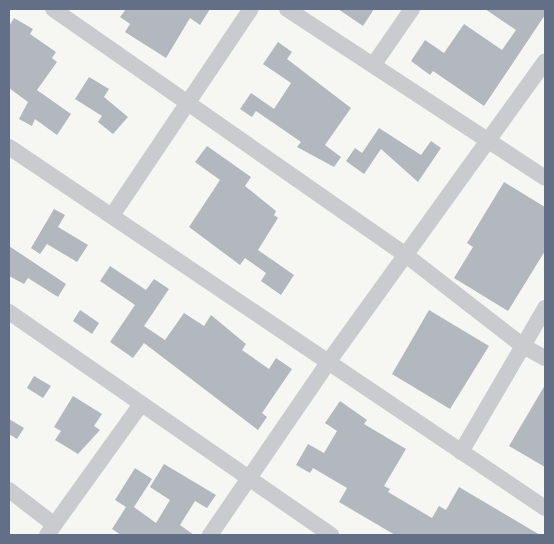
<!DOCTYPE html>
<html>
<head>
<meta charset="utf-8">
<style>
	body { margin:0 }
	#map { position:relative; width:554px; height:544px; overflow:hidden; background:#f6f7f3; font-family:Jost,sans-serif }
	div>[style] { position:absolute }
	[style*='--x'] { left:calc(var(--x)*1px); top:calc(var(--y)*1px); width:calc(var(--w)*1px); rotate:calc(var(--a)*1deg) }
	.building>* { inset:0; background:#b3b8bf }
	.minor>* { height:16px; margin:-8px; padding:0 8px; transform-origin:8px; border-radius:8px; background:#c9cbcf }
	span { translate:-50% -50%; white-space:nowrap; text-align:center; line-height:1.15; -webkit-text-stroke:5px #fff; paint-order:stroke }
	.frame { position:absolute; inset:0; border:10px solid #636f87; pointer-events:none }
</style>
</head>
<body>
<div id="map">
	<div class="building">
		<div style="clip-path:polygon(126px 9px,210px 9px,200px 25px,190px 18px,166px 58px,125px 32px,130px 24px,120px 17px)"></div>
		<div style="clip-path:polygon(338px 9px,374px 9px,363px 26px)"></div>
		<div style="clip-path:polygon(485px 9px,545px 9px,545px 15px,484px 106px,433px 71px,430px 75px,411px 61px,425px 40px,444px 53px,464px 24px,502px 50px,516px 30px)"></div>
		<div style="clip-path:polygon(14px 18px,33px 29px,30px 34px,56px 52px,52px 58px,57px 62px,37px 90px,71px 114px,57px 135px,35px 119px,32px 126px,19px 119px,28px 102px,9px 88px,9px 26px)"></div>
		<div style="clip-path:polygon(278px 42px,292px 52px,287px 59px,351px 108px,325px 145px,341px 157px,334px 167px,297px 147px,301px 142px,256px 111px,252px 117px,240px 109px,251px 93px,274px 109px,291px 83px,263px 64px)"></div>
		<div style="clip-path:polygon(89px 77px,109px 89px,104px 97px,128px 117px,113px 134px,98px 122px,102px 116px,75px 99px)"></div>
		<div style="clip-path:polygon(379px 128px,421px 155px,431px 141px,441px 148px,418px 182px,381px 149px,364px 174px,346px 161px,355px 148px,362px 153px)"></div>
		<div style="clip-path:polygon(207px 146px,251px 177px,245px 186px,276px 211px,274px 215px,278px 218px,258px 250px,294px 275px,281px 295px,261px 281px,266px 273px,245px 258px,240px 265px,189px 227px,220px 180px,195px 162px)"></div>
		<div style="clip-path:polygon(504px 182px,545px 207px,545px 251px,508px 311px,454px 278px,473px 247px,467px 243px)"></div>
		<div style="clip-path:polygon(54px 209px,65px 215px,58px 227px,88px 245px,77px 262px,47px 244px,40px 254px,31px 248px)"></div>
		<div style="clip-path:polygon(9px 246px,66px 284px,58px 297px,28px 278px,24px 284px,9px 276px)"></div>
		<div style="clip-path:polygon(110px 266px,146px 290px,154px 279px,169px 289px,144px 326px,165px 340px,184px 313px,204px 326px,211px 315px,246px 344px,242px 350px,269px 369px,276px 358px,292px 369px,262px 413px,267px 417px,258px 430px,144px 343px,133px 358px,110px 342px,135px 305px,100px 281px)"></div>
		<div style="clip-path:polygon(80px 310px,99px 323px,92px 334px,73px 321px)"></div>
		<div style="clip-path:polygon(429px 310px,489px 346px,450px 409px,392px 374px)"></div>
		<div style="clip-path:polygon(34px 376px,51px 386px,43px 398px,27px 388px)"></div>
		<div style="clip-path:polygon(545px 385px,545px 467px,509px 446px)"></div>
		<div style="clip-path:polygon(73px 396px,102px 414px,94px 426px,100px 430px,78px 454px,55px 440px,61px 431px,54px 427px)"></div>
		<div style="clip-path:polygon(340px 401px,367px 420px,364px 424px,406px 449px,384px 486px,390px 489px,388px 492px,432px 518px,439px 506px,446px 510px,459px 487px,540px 535px,395px 535px,339px 502px,347px 488px,313px 468px,310px 473px,296px 465px,308px 444px,324px 453px,337px 431px,325px 423px)"></div>
		<div style="clip-path:polygon(9px 419px,24px 428px,17px 439px,9px 434px)"></div>
		<div style="clip-path:polygon(164px 464px,216px 495px,207px 508px,195px 501px,180px 525px,194px 535px,121px 535px,112px 529px,126px 507px,115px 500px,135px 468px,152px 479px,134px 507px,156px 523px,170px 500px,150px 487px)"></div>
	</div>
	<div class="minor">
		<div style="--x:53;--y:9;--w:432;--a:34.9"></div>
		<div style="--x:407;--y:256;--w:147;--a:37.8"></div>
		<div style="--x:523;--y:346;--w:25;--a:29"></div>
		<div style="--x:287;--y:9;--w:308;--a:33.2"></div>
		<div style="--x:374;--y:64;--w:67;--a:-55.4"></div>
		<div style="--x:9;--y:147;--w:646;--a:33.96"></div>
		<div style="--x:113;--y:214;--w:247;--a:-56.1"></div>
		<div style="--x:9;--y:312;--w:392;--a:34.7"></div>
		<div style="--x:461;--y:452;--w:167;--a:-59.7"></div>
		<div style="--x:9;--y:490;--w:54;--a:37.5"></div>
		<div style="--x:47;--y:535;--w:161;--a:-54.3"></div>
		<div style="--x:210;--y:535;--w:211;--a:-55.6"></div>
		<div style="--x:329;--y:361;--w:369;--a:-54.2"></div>
	</div>
	<div class="frame"></div>
</div>
</body>
</html>
